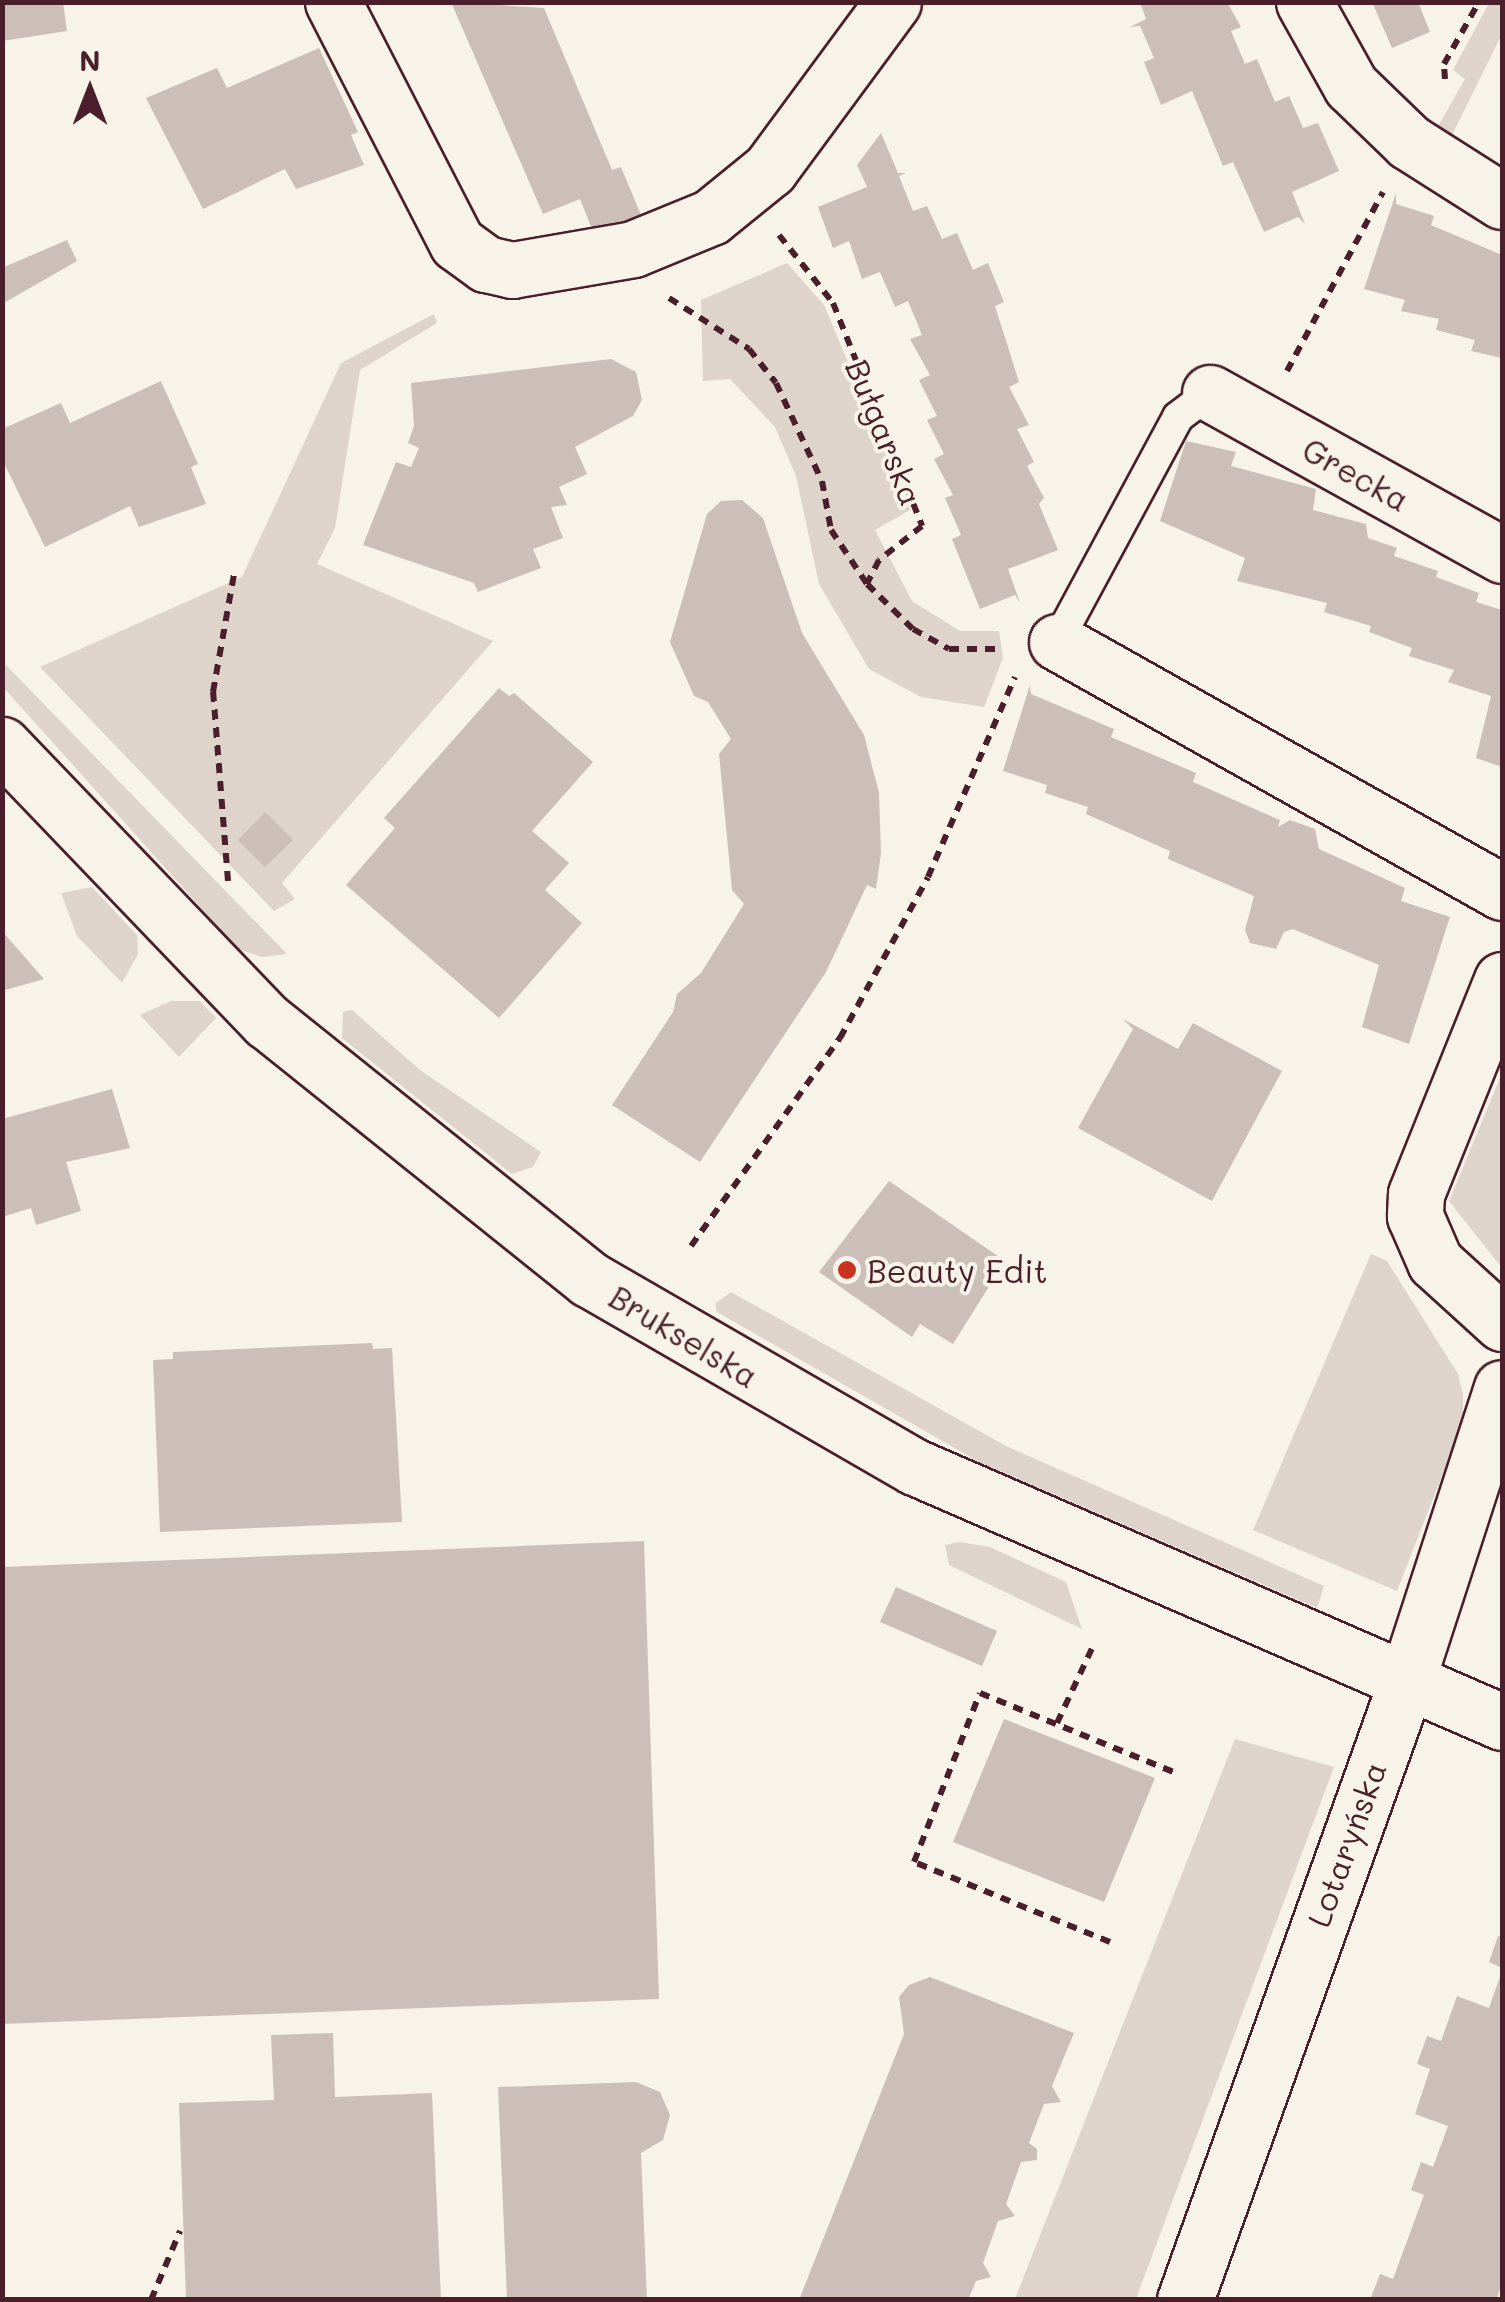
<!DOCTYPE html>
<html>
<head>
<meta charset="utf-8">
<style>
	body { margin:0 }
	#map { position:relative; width:1505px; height:2302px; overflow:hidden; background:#f7f3e8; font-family:Mali,sans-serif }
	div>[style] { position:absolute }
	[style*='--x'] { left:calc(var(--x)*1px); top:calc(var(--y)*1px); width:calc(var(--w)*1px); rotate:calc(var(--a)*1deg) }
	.green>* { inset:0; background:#ded4cc }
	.building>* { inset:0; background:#ccbfb9 }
	.path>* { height:6px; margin-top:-3px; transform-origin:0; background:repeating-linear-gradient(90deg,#4a1f2b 0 10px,transparent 0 18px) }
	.roads { filter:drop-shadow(2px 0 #4a1f2b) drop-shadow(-2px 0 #4a1f2b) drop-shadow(0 2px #4a1f2b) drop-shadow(0 -2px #4a1f2b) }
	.lane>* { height:30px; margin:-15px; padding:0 15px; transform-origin:15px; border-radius:15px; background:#f7f3e8 }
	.street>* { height:55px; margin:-27.5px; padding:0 27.5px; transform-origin:27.5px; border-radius:27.5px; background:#f7f3e8 }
	.dots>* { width:28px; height:28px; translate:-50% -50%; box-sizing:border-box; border:5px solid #f7f3e8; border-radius:50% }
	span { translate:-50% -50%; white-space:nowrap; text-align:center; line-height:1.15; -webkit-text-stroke:8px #f7f3e8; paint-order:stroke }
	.street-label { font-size:32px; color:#4a1f2b }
	.poi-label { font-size:32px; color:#4a1f2b }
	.left { translate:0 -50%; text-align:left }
	.frame { position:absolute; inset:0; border:5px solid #4a1f2b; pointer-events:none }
	.north { position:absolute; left:40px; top:40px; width:100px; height:100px; -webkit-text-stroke:8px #f7f3e8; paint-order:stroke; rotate:0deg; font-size:28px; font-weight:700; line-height:40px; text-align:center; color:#4a1f2b }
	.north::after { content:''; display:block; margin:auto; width:35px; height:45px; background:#4a1f2b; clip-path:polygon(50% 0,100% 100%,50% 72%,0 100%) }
</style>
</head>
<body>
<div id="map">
	<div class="green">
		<div style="clip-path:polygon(1489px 3px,1502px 3px,1502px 34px,1450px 139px,1437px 128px,1465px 79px,1453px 70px)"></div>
		<div style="clip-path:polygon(787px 263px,824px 305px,910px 510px,875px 530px,912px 601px,960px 631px,999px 631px,1003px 658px,984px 707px,921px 697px,869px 669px,819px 584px,796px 476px,775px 427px,730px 379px,703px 381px,701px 300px)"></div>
		<div style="clip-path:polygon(434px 314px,437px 323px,360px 370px,335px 528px,317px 564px,493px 641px,282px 883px,295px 899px,274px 911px,40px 667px,242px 577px,341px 363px)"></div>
		<div style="clip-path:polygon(3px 662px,287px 954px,262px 957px,238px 949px,3px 687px)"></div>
		<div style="clip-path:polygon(92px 887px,137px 935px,138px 954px,122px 983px,77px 936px,61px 893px)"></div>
		<div style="clip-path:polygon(171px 1001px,200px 1001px,216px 1018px,179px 1057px,140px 1015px)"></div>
		<div style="clip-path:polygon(352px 1010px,420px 1070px,541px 1152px,533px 1167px,512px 1174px,342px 1038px,343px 1012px)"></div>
		<div style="clip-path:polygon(1502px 1073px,1502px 1268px,1449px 1201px)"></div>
		<div style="clip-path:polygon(1371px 1254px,1387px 1261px,1458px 1374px,1463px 1395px,1463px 1422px,1397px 1591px,1253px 1530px)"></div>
		<div style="clip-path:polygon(731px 1292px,1006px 1446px,1324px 1586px,1317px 1608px,979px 1462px,717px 1312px,715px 1304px)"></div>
		<div style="clip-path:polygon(959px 1542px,990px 1547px,1066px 1582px,1082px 1629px,949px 1565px,945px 1545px)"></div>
		<div style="clip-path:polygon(1235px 1739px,1334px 1767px,1136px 2299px,1015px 2299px)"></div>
	</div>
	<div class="building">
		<div style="clip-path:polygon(2px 2px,63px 2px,67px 31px,2px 41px)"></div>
		<div style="clip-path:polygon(451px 2px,544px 8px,612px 170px,621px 167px,641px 215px,594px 234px,580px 199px,543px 214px)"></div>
		<div style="clip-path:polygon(1140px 2px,1227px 2px,1241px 27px,1231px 31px,1245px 64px,1257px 59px,1275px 102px,1289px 96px,1303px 128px,1318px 123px,1339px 171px,1292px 192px,1305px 224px,1298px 217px,1264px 232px,1233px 162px,1223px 166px,1192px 91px,1161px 105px,1144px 62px,1154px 58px,1140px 26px,1130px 27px,1146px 19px)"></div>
		<div style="clip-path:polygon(1372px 2px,1418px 2px,1430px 32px,1392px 48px)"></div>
		<div style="clip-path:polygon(319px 48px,358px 132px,351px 135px,364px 165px,296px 189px,285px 169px,203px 209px,146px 98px,217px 68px,227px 88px)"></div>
		<div style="clip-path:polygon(881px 133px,898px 173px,906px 173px,899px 176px,913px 211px,927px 206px,942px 239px,957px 233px,973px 270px,988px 263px,1004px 302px,995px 306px,1019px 382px,1009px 387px,1029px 425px,1017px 429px,1034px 462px,1027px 466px,1044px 498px,1039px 504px,1058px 550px,1008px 569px,1020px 603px,1015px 595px,980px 609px,952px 539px,961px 535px,945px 498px,953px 495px,934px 459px,944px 454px,927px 420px,937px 416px,919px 380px,930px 375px,910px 339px,922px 335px,908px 301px,895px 307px,880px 272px,862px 279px,849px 241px,833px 248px,818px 207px,867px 187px,857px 165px)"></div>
		<div style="clip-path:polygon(1396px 193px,1396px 204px,1434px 216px,1431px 225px,1502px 255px,1502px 358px,1471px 351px,1475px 340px,1436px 330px,1439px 319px,1401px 311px,1405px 300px,1364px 289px)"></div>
		<div style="clip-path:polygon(67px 240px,77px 261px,2px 304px,2px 268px)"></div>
		<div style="clip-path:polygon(611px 359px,636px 372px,642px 400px,633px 416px,575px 447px,587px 474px,559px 487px,567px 505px,551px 507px,563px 538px,533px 549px,541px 568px,478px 592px,474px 583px,363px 545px,396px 462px,411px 467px,419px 448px,408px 443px,414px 426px,411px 383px)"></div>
		<div style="clip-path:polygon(161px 381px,198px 464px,191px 467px,206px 504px,139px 527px,130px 506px,45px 547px,2px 459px,2px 429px,61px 403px,70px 423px)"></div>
		<div style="clip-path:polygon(1186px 441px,1236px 452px,1231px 466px,1316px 489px,1313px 510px,1366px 524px,1368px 538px,1397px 548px,1394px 556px,1438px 571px,1436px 577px,1479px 593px,1476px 602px,1502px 610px,1502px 767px,1476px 758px,1491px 696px,1448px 682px,1454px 670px,1409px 656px,1412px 648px,1369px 632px,1371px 626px,1324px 612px,1327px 603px,1237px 581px,1245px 558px,1160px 521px)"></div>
		<div style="clip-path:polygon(742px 500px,763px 518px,802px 633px,864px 735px,879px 793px,881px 853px,876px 889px,867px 885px,826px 972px,700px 1162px,612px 1105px,673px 1012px,677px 994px,701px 973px,744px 904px,732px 890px,719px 754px,731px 739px,708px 702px,694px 696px,670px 642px,707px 514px,721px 501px)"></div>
		<div style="clip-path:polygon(1030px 685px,1031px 694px,1114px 729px,1111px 737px,1196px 773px,1193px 782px,1280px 820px,1278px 827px,1290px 820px,1315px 829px,1319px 849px,1405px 888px,1401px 901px,1450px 917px,1409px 1044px,1362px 1027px,1379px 965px,1293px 929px,1284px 932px,1276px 949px,1250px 943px,1245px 930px,1254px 896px,1168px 859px,1170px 851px,1086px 814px,1088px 807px,1045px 793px,1047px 785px,1003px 771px)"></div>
		<div style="clip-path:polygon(499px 688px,509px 696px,514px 693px,593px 762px,532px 831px,569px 863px,545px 890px,582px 923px,499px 1018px,346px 885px,395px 828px,384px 818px)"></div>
		<div style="clip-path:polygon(265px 812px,293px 840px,265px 867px,238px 840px)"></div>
		<div style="clip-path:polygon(2px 931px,44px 979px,2px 991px)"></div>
		<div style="clip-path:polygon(1123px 1019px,1178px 1049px,1193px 1023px,1282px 1071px,1212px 1201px,1078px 1128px,1133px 1029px)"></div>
		<div style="clip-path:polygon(112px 1089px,130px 1148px,66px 1162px,81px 1211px,36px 1225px,31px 1208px,2px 1217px,2px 1119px)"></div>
		<div style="clip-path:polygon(889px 1181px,1005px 1261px,953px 1344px,920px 1324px,912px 1337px,819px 1272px)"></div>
		<div style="clip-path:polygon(372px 1343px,373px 1349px,392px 1348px,402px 1522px,160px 1532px,153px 1360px,173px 1359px,173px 1352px)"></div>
		<div style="clip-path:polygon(644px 1541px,659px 1999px,2px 2024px,2px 1567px)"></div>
		<div style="clip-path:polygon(896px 1587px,997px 1631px,982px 1666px,880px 1622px)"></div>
		<div style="clip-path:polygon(1004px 1719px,1155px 1778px,1104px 1902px,953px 1842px)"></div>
		<div style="clip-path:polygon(1498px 1936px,1502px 1937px,1502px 1968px,1489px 1962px)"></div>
		<div style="clip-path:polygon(1502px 1971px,1502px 2284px,1496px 2300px,1370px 2300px,1380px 2274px,1393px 2279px,1424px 2195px,1411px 2190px,1421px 2162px,1433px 2167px,1448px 2126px,1415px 2114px,1430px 2069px,1417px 2064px,1427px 2036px,1441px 2041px,1457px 1996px,1489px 2008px)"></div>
		<div style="clip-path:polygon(930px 1977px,1074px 2033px,1052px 2086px,1061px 2102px,1044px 2104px,1029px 2143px,1037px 2149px,1037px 2160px,1021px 2162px,1006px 2204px,1015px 2216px,998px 2221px,983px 2263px,991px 2277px,976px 2281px,968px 2300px,799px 2300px,904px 2034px,899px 1997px,909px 1985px)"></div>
		<div style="clip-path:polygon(333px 2033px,335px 2097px,432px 2093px,441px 2300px,186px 2300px,179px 2103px,274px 2100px,271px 2035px)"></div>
		<div style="clip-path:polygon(636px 2082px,660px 2092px,670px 2115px,663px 2140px,641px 2153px,647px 2300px,507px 2300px,498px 2087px)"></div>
	</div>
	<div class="path">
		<div style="--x:1445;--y:79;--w:15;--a:-94"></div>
		<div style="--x:1444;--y:64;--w:71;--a:-60.6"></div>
		<div style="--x:779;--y:235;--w:87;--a:51.5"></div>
		<div style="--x:833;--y:303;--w:240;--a:68.2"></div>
		<div style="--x:922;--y:526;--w:55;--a:141.7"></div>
		<div style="--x:879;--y:560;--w:27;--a:117"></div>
		<div style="--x:867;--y:584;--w:64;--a:44.4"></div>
		<div style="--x:913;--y:629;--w:41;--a:29.1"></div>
		<div style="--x:949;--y:649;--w:52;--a:0"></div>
		<div style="--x:669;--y:298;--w:95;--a:32.5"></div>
		<div style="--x:749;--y:349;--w:43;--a:51.5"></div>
		<div style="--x:776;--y:383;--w:108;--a:64.9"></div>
		<div style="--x:822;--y:481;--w:50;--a:79.6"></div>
		<div style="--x:831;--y:530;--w:65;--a:56.3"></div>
		<div style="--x:1287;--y:371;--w:203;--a:-61.8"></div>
		<div style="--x:228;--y:881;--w:190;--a:-94.5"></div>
		<div style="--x:213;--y:692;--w:120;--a:-79.9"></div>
		<div style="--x:691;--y:1246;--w:256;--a:-54.4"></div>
		<div style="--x:840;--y:1038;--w:183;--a:-61.3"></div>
		<div style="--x:928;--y:877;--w:218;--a:-66.5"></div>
		<div style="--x:1057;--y:1723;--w:87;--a:-64.9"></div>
		<div style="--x:1110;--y:1942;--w:212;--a:-157.8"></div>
		<div style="--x:914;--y:1862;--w:181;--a:-68.7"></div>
		<div style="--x:980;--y:1693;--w:214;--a:22.2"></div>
		<div style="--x:151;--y:2300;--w:75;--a:-67.2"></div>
	</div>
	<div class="roads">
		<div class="lane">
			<div style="--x:1057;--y:642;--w:255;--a:-61.7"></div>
			<div style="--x:1178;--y:417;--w:40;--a:-37"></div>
		</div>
		<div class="street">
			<div style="--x:333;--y:2;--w:271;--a:62.8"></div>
			<div style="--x:457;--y:243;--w:36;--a:36"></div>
			<div style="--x:486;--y:264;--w:27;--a:13"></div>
			<div style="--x:512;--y:270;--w:123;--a:-9.8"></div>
			<div style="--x:633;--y:249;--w:84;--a:-22.3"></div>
			<div style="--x:711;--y:217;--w:76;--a:-39.1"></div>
			<div style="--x:770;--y:169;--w:207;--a:-53.6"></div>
			<div style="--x:1304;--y:2;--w:96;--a:60.8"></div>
			<div style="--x:1351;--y:86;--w:81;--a:44"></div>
			<div style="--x:1409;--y:142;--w:110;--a:32.4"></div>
			<div style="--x:1210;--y:393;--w:334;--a:29"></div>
			<div style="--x:1057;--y:642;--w:510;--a:29.33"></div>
			<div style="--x:2;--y:745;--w:383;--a:46.2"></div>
			<div style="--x:267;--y:1021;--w:413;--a:38.7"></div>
			<div style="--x:589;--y:1279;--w:376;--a:30"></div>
			<div style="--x:915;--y:1467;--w:640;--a:23.48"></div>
			<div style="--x:1502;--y:980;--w:231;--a:111.9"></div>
			<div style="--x:1416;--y:1194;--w:22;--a:93"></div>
			<div style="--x:1415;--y:1216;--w:50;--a:66.5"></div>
			<div style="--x:1435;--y:1262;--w:91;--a:42.3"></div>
			<div style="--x:1185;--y:2300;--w:655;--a:-70.29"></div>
			<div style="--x:1406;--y:1683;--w:310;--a:-72"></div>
		</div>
	</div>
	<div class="dots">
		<div style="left:847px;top:1270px;background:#c8321e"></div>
	</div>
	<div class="street-label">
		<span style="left:885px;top:432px;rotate:68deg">Bułgarska</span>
		<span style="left:1356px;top:474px;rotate:29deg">Grecka</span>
		<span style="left:684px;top:1336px;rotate:31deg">Brukselska</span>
		<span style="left:1346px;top:1844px;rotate:-70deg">Lotaryńska</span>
	</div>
	<div class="poi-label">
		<span class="left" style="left:867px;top:1270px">Beauty Edit</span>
	</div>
	<div class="frame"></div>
	<div class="north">N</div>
</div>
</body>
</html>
